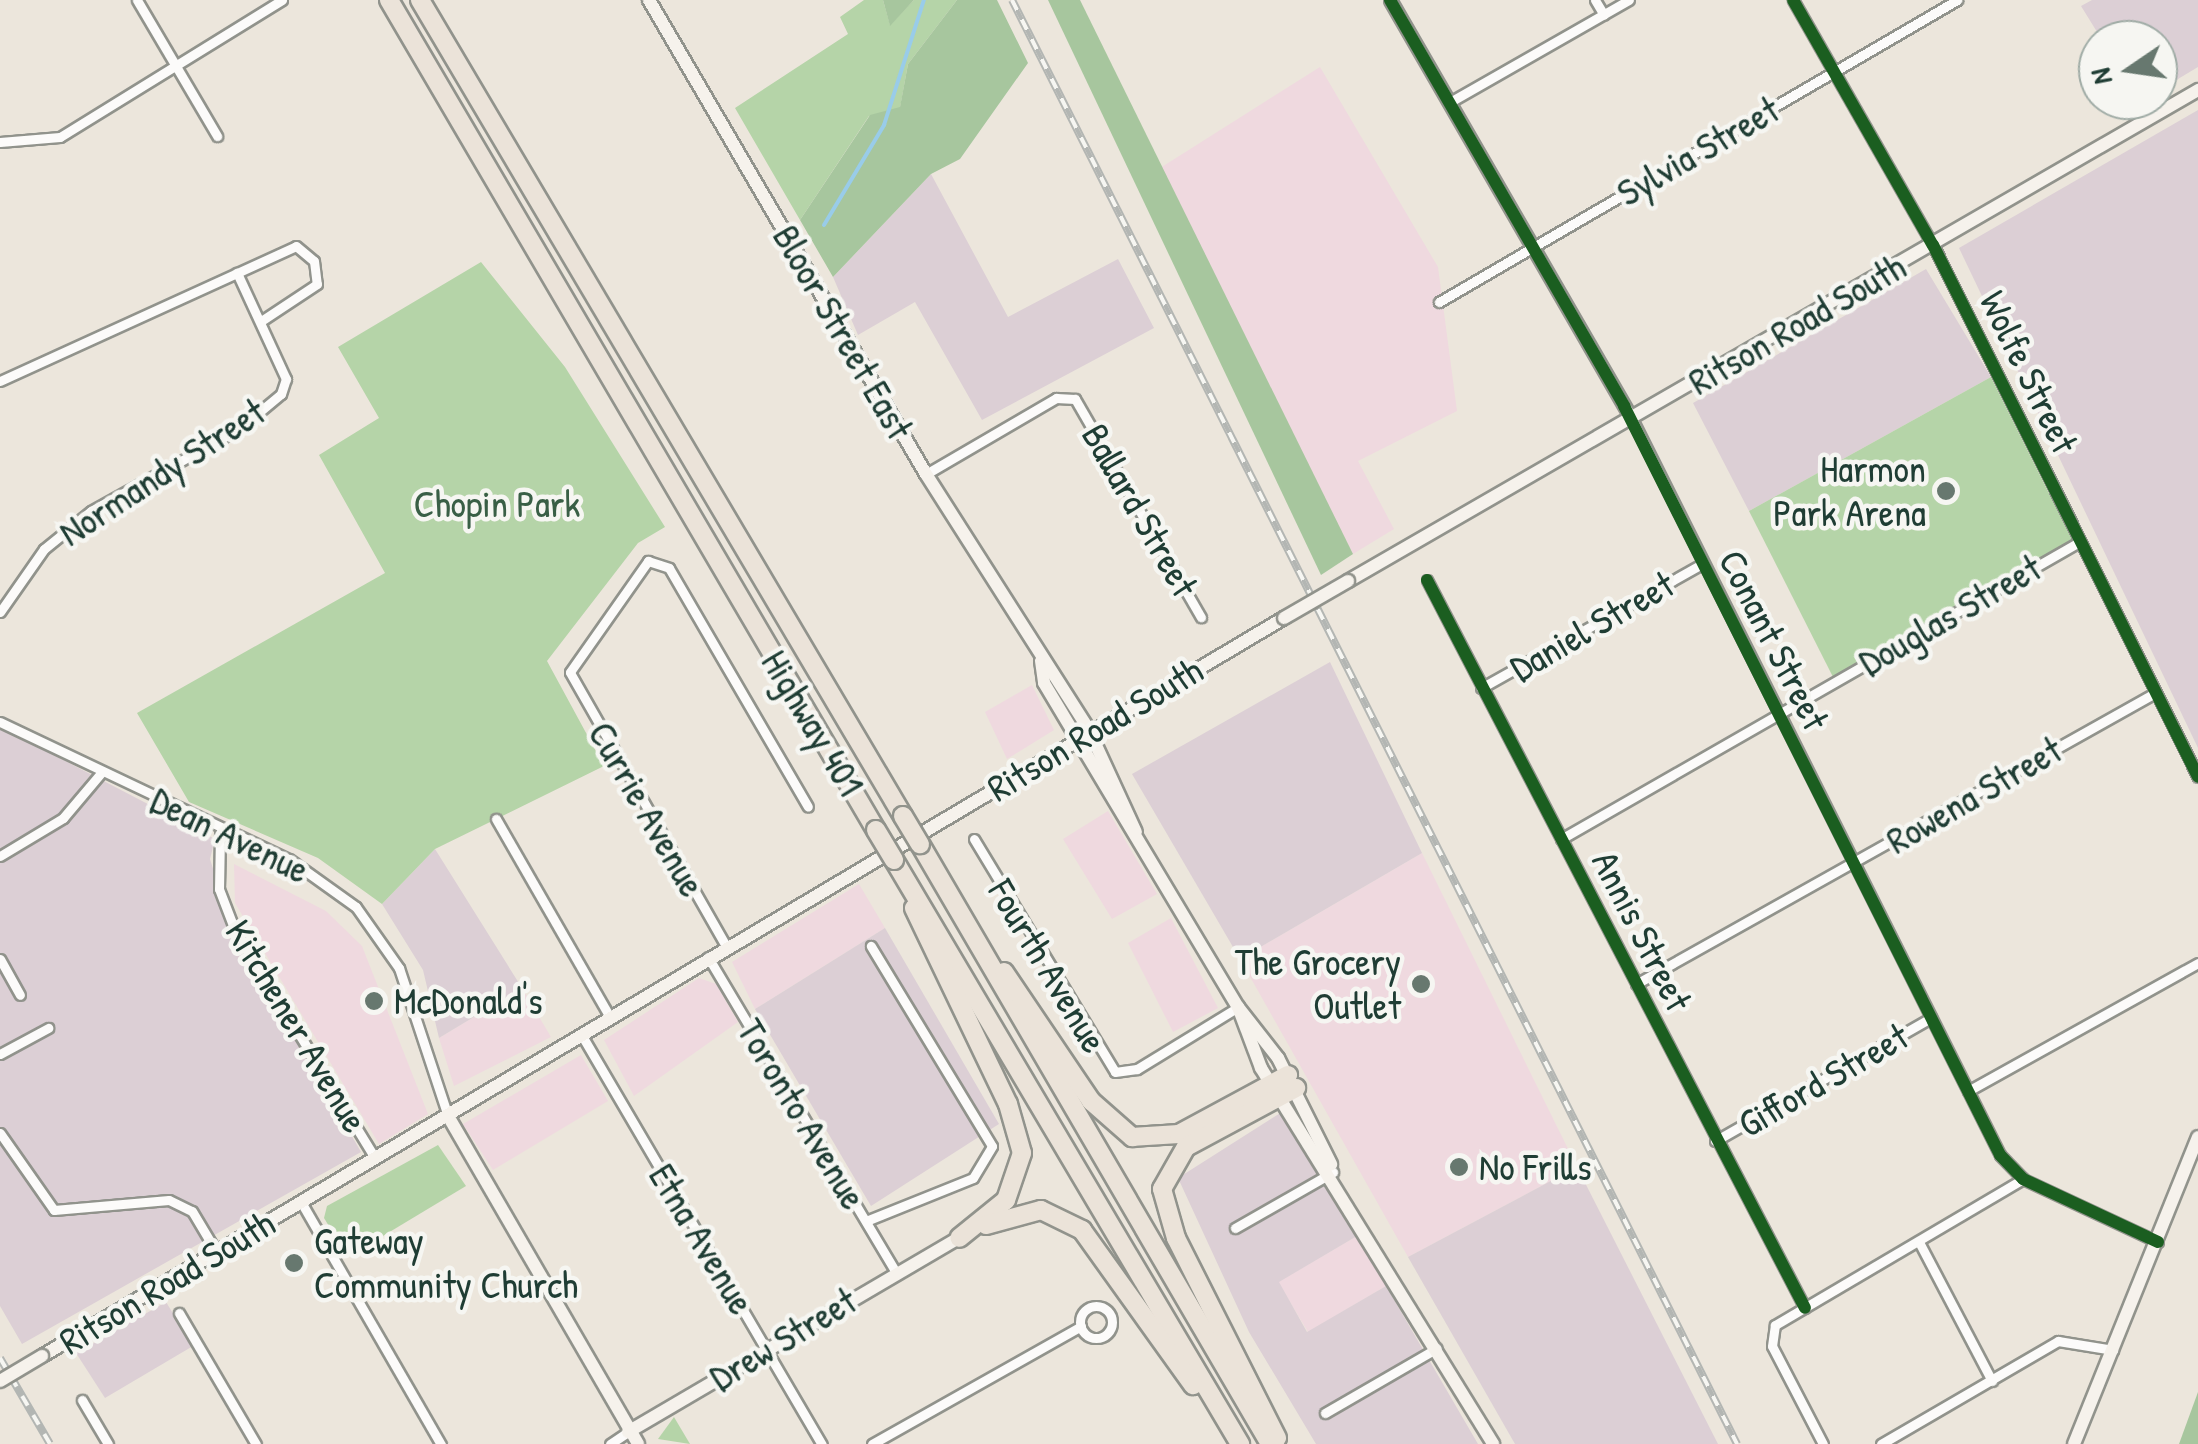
<!DOCTYPE html>
<html>
<head>
<meta charset="utf-8">
<style>
	body { margin:0 }
	#map { position:relative; width:2198px; height:1444px; overflow:hidden; background:#ece6dc; font-family:"Patrick Hand",sans-serif }
	div>[style] { position:absolute }
	[style*='--x'] { left:calc(var(--x)*1px); top:calc(var(--y)*1px); width:calc(var(--w)*1px); rotate:calc(var(--a)*1deg) }
	.built>* { inset:0; background:#efd9df }
	.industrial>* { inset:0; background:#dccfd5 }
	.green>* { inset:0; background:#b5d4a8 }
	.forest>* { inset:0; background:#a7c69e }
	.stream>* { height:4px; margin:-2px; padding:0 2px; transform-origin:2px; border-radius:2px; background:#99cce9 }
	.roads { filter:drop-shadow(2px 0 #91938c) drop-shadow(-2px 0 #91938c) drop-shadow(0 2px #91938c) drop-shadow(0 -2px #91938c) }
	.minor>* { height:9px; margin:-4.5px; padding:0 4.5px; transform-origin:4.5px; border-radius:4.5px; background:#fcfbfa }
	.minor>.ring { margin:-4.5px; padding:0; box-sizing:content-box; background:none; border:9px solid #fcfbfa; border-radius:50% }
	.tertiary>* { height:11px; margin:-5.5px; padding:0 5.5px; transform-origin:5.5px; border-radius:5.5px; background:#fcfbfa }
	.secondary>* { height:12px; margin:-6px; padding:0 6px; transform-origin:6px; border-radius:6px; background:#f6f2ec }
	.motorway>* { height:18px; margin:-9px; padding:0 9px; transform-origin:9px; border-radius:9px; background:#ebe3d9 }
	.rail>* { height:8px; margin-top:-4px; transform-origin:0; background:repeating-linear-gradient(90deg,#f6f6f2 0 11px,#b3b6b3 0 22px); box-sizing:border-box; border-block:2px solid #b3b6b3 }
	.bridges { filter:drop-shadow(2px 0 #91938c) drop-shadow(-2px 0 #91938c) drop-shadow(0 2px #91938c) drop-shadow(0 -2px #91938c) }
	.secondary-bridge>* { height:12px; margin:-6px; padding:0 6px; transform-origin:6px; border-radius:6px; background:#f6f2ec }
	.motorway-bridge>* { height:18px; margin:-9px; padding:0 9px; transform-origin:9px; border-radius:9px; background:#ebe3d9 }
	.cycleway>* { height:12px; margin:-6px; padding:0 6px; transform-origin:6px; border-radius:6px; background:#1b5e20 }
	.dots>* { width:28px; height:28px; translate:-50% -50%; box-sizing:border-box; border:5px solid #f6f6f2; border-radius:50% }
	span { translate:-50% -50%; white-space:nowrap; text-align:center; line-height:1.15; -webkit-text-stroke:9px #f6f6f2; paint-order:stroke }
	.street-label { font-size:38px; color:#1f3d34 }
	.poi-label { font-size:38px; color:#1f3d34 }
	.right { translate:-100% -50%; text-align:right }
	.left { translate:0 -50%; text-align:left }
	.park-label { font-size:38px; color:#395f46 }
	.north { position:absolute; left:2078px; top:20px; width:100px; height:100px; box-sizing:border-box; background:#f6f6f2; border:2px solid #a0aca6; border-radius:50%; rotate:257deg; font-size:28px; font-weight:700; line-height:40px; text-align:center; color:#1f3d34 }
	.north::after { content:''; display:block; margin:auto; width:35px; height:45px; background:#67786f; clip-path:polygon(50% 0,100% 100%,50% 72%,0 100%) }
</style>
</head>
<body>
<div id="map">
	<div class="built">
		<div style="clip-path:polygon(1320px 67px,1438px 267px,1457px 411px,1358px 461px,1394px 529px,1353px 554px,1157px 170px)"></div>
		<div style="clip-path:polygon(1032px 685px,1054px 730px,1007px 759px,985px 712px)"></div>
		<div style="clip-path:polygon(1108px 811px,1157px 894px,1112px 919px,1063px 839px)"></div>
		<div style="clip-path:polygon(1422px 853px,1577px 1167px,1408px 1257px,1240px 959px)"></div>
		<div style="clip-path:polygon(234px 864px,326px 911px,362px 946px,428px 1114px,379px 1144px,235px 903px)"></div>
		<div style="clip-path:polygon(859px 884px,885px 928px,755px 1009px,732px 962px)"></div>
		<div style="clip-path:polygon(1171px 918px,1218px 1008px,1173px 1032px,1128px 943px)"></div>
		<div style="clip-path:polygon(699px 978px,716px 984px,738px 1022px,634px 1096px,604px 1040px)"></div>
		<div style="clip-path:polygon(522px 988px,551px 1037px,454px 1086px,439px 1038px)"></div>
		<div style="clip-path:polygon(581px 1055px,608px 1101px,493px 1170px,463px 1124px)"></div>
		<div style="clip-path:polygon(1357px 1236px,1386px 1286px,1308px 1332px,1278px 1282px)"></div>
	</div>
	<div class="industrial">
		<div style="clip-path:polygon(2092px 0,2198px 0,2198px 67px,2158px 91px,2158px 40px,2102px 40px,2081px 6px)"></div>
		<div style="clip-path:polygon(2198px 110px,2198px 748px,1959px 248px)"></div>
		<div style="clip-path:polygon(931px 174px,1008px 317px,1118px 259px,1154px 328px,982px 420px,915px 302px,858px 335px,833px 277px)"></div>
		<div style="clip-path:polygon(1926px 269px,1991px 377px,1749px 511px,1693px 403px)"></div>
		<div style="clip-path:polygon(1330px 662px,1422px 853px,1240px 959px,1132px 774px)"></div>
		<div style="clip-path:polygon(0 727px,215px 839px,210px 859px,230px 924px,361px 1152px,22px 1344px,0 1306px)"></div>
		<div style="clip-path:polygon(435px 849px,522px 988px,439px 1038px,423px 970px,382px 904px)"></div>
		<div style="clip-path:polygon(885px 928px,999px 1124px,871px 1206px,755px 1009px)"></div>
		<div style="clip-path:polygon(1282px 1112px,1357px 1236px,1279px 1282px,1307px 1332px,1386px 1286px,1478px 1444px,1316px 1444px,1249px 1332px,1178px 1178px)"></div>
		<div style="clip-path:polygon(1577px 1167px,1718px 1444px,1515px 1444px,1408px 1257px)"></div>
		<div style="clip-path:polygon(166px 1302px,193px 1346px,105px 1398px,76px 1353px)"></div>
	</div>
	<div class="green">
		<div style="clip-path:polygon(864px 0,883px 0,890px 25px,914px 0,957px 0,908px 64px,900px 108px,869px 116px,800px 220px,735px 108px,848px 34px,840px 17px)"></div>
		<div style="clip-path:polygon(481px 262px,565px 367px,665px 527px,638px 543px,547px 661px,604px 766px,435px 849px,382px 904px,318px 858px,189px 802px,137px 713px,385px 573px,319px 455px,379px 418px,338px 347px)"></div>
		<div style="clip-path:polygon(1991px 377px,2073px 541px,1834px 679px,1749px 511px)"></div>
		<div style="clip-path:polygon(438px 1145px,466px 1186px,348px 1257px,324px 1218px,327px 1206px)"></div>
		<div style="clip-path:polygon(674px 1417px,690px 1444px,658px 1439px)"></div>
	</div>
	<div class="forest">
		<div style="clip-path:polygon(883px 0,914px 0,890px 26px)"></div>
		<div style="clip-path:polygon(957px 0,997px 0,1028px 63px,960px 159px,931px 174px,833px 277px,800px 220px,870px 115px,900px 107px,908px 64px)"></div>
		<div style="clip-path:polygon(1048px 0,1080px 0,1353px 554px,1321px 575px)"></div>
		<div style="clip-path:polygon(2198px 1392px,2198px 1444px,2179px 1444px)"></div>
	</div>
	<div class="stream">
		<div style="--x:824;--y:225;--w:117;--a:-59"></div>
		<div style="--x:884;--y:125;--w:131;--a:-72.3"></div>
	</div>
	<div class="roads">
		<div class="minor">
			<div style="--x:137;--y:0;--w:158;--a:59.5"></div>
			<div style="--x:1595;--y:0;--w:17;--a:59"></div>
			<div style="--x:1793;--y:0;--w:282;--a:60.3"></div>
			<div style="--x:1933;--y:245;--w:594;--a:63.52"></div>
			<div style="--x:1450;--y:102;--w:206;--a:-29.7"></div>
			<div style="--x:0;--y:142;--w:60;--a:-4.8"></div>
			<div style="--x:60;--y:137;--w:261;--a:-31.7"></div>
			<div style="--x:1439;--y:302;--w:600;--a:-30.24"></div>
			<div style="--x:0;--y:381;--w:325;--a:-24.5"></div>
			<div style="--x:296;--y:246;--w:23;--a:40"></div>
			<div style="--x:314;--y:261;--w:23;--a:83"></div>
			<div style="--x:317;--y:284;--w:67;--a:146.5"></div>
			<div style="--x:1632;--y:419;--w:823;--a:63.43"></div>
			<div style="--x:2000;--y:1155;--w:33;--a:46"></div>
			<div style="--x:2023;--y:1179;--w:149;--a:25"></div>
			<div style="--x:926;--y:474;--w:151;--a:-30.3"></div>
			<div style="--x:1056;--y:398;--w:19;--a:3"></div>
			<div style="--x:1075;--y:399;--w:252;--a:60"></div>
			<div style="--x:1427;--y:580;--w:820;--a:62.56"></div>
			<div style="--x:0;--y:612;--w:77;--a:-55.1"></div>
			<div style="--x:44;--y:549;--w:60;--a:-39"></div>
			<div style="--x:91;--y:511;--w:171;--a:-29.1"></div>
			<div style="--x:240;--y:428;--w:53;--a:-39.7"></div>
			<div style="--x:281;--y:394;--w:16;--a:-72"></div>
			<div style="--x:286;--y:379;--w:117;--a:-114.8"></div>
			<div style="--x:1481;--y:688;--w:253;--a:-29.3"></div>
			<div style="--x:0;--y:722;--w:320;--a:25.4"></div>
			<div style="--x:289;--y:859;--w:82;--a:35.6"></div>
			<div style="--x:356;--y:907;--w:75;--a:54.8"></div>
			<div style="--x:399;--y:968;--w:156;--a:71.7"></div>
			<div style="--x:496;--y:819;--w:228;--a:60.1"></div>
			<div style="--x:220;--y:833;--w:56;--a:91"></div>
			<div style="--x:219;--y:889;--w:42;--a:69"></div>
			<div style="--x:234;--y:928;--w:270;--a:58.5"></div>
			<div style="--x:974;--y:839;--w:272;--a:58.8"></div>
			<div style="--x:1115;--y:1072;--w:22;--a:-8"></div>
			<div style="--x:1137;--y:1069;--w:119;--a:-31.5"></div>
			<div style="--x:1561;--y:839;--w:597;--a:-29.83"></div>
			<div style="--x:0;--y:856;--w:74;--a:-31.1"></div>
			<div style="--x:63;--y:818;--w:59;--a:-49.8"></div>
			<div style="--x:726;--y:946;--w:315;--a:-119.7"></div>
			<div style="--x:570;--y:672;--w:136;--a:-54.9"></div>
			<div style="--x:648;--y:561;--w:22;--a:18"></div>
			<div style="--x:669;--y:568;--w:276;--a:59.8"></div>
			<div style="--x:708;--y:957;--w:367;--a:59.2"></div>
			<div style="--x:0;--y:959;--w:41;--a:60.9"></div>
			<div style="--x:1636;--y:984;--w:595;--a:-29.28"></div>
			<div style="--x:581;--y:1034;--w:476;--a:59.6"></div>
			<div style="--x:0;--y:1054;--w:55;--a:-28.4"></div>
			<div style="--x:1968;--y:1091;--w:263;--a:-29.1"></div>
			<div style="--x:0;--y:1133;--w:94;--a:55"></div>
			<div style="--x:54;--y:1210;--w:115;--a:-5"></div>
			<div style="--x:169;--y:1200;--w:25;--a:26"></div>
			<div style="--x:192;--y:1211;--w:49;--a:59.2"></div>
			<div style="--x:1715;--y:1141;--w:249;--a:-29.7"></div>
			<div style="--x:301;--y:1202;--w:280;--a:60"></div>
			<div style="--x:866;--y:1221;--w:115;--a:-21.9"></div>
			<div style="--x:973;--y:1178;--w:37;--a:-59"></div>
			<div style="--x:992;--y:1146;--w:234;--a:-121.2"></div>
			<div style="--x:1235;--y:1228;--w:113;--a:-29.7"></div>
			<div style="--x:1919;--y:1242;--w:157;--a:62.3"></div>
			<div class="ring" style="left:1080px;top:1306px;width:23px;height:23px"></div>
			<div style="--x:179;--y:1313;--w:152;--a:59.6"></div>
			<div style="--x:82;--y:1400;--w:51;--a:59.4"></div>
			<div style="--x:1325;--y:1413;--w:129;--a:-30.1"></div>
			<div style="--x:610;--y:1444;--w:22;--a:-34"></div>
			<div style="--x:872;--y:1444;--w:240;--a:-29.4"></div>
			<div style="--x:1823;--y:1444;--w:110;--a:-117.5"></div>
			<div style="--x:1772;--y:1346;--w:21;--a:-82"></div>
			<div style="--x:1775;--y:1325;--w:288;--a:-30.5"></div>
			<div style="--x:1881;--y:1444;--w:205;--a:-30.2"></div>
			<div style="--x:2058;--y:1341;--w:56;--a:9.3"></div>
		</div>
		<div class="tertiary">
			<div style="--x:1390;--y:0;--w:484;--a:60"></div>
		</div>
		<div class="secondary">
			<div style="--x:649;--y:0;--w:549;--a:59.7"></div>
			<div style="--x:926;--y:474;--w:303;--a:57.5"></div>
			<div style="--x:1089;--y:730;--w:112;--a:65.3"></div>
			<div style="--x:1348;--y:581;--w:982;--a:-30.01"></div>
			<div style="--x:1041;--y:661;--w:22;--a:82"></div>
			<div style="--x:1044;--y:683;--w:378;--a:59.1"></div>
			<div style="--x:1238;--y:1007;--w:65;--a:69.3"></div>
			<div style="--x:1261;--y:1068;--w:442;--a:58.3"></div>
			<div style="--x:1238;--y:1007;--w:65;--a:51.9"></div>
			<div style="--x:1278;--y:1058;--w:119;--a:63.4"></div>
			<div style="--x:448;--y:1116;--w:379;--a:59.9"></div>
			<div style="--x:42;--y:1356;--w:1445;--a:-30.72"></div>
			<div style="--x:628;--y:1432;--w:384;--a:-30.4"></div>
			<div style="--x:2074;--y:1444;--w:331;--a:-68"></div>
		</div>
		<div class="motorway">
			<div style="--x:389;--y:0;--w:962;--a:59.6"></div>
			<div style="--x:420;--y:0;--w:948;--a:59.38"></div>
			<div style="--x:920;--y:844;--w:695;--a:59.74"></div>
			<div style="--x:894;--y:860;--w:679;--a:59.35"></div>
			<div style="--x:914;--y:908;--w:217;--a:64.4"></div>
			<div style="--x:1008;--y:1104;--w:51;--a:74.1"></div>
			<div style="--x:1022;--y:1153;--w:50;--a:108.8"></div>
			<div style="--x:1006;--y:1200;--w:60;--a:141"></div>
			<div style="--x:1004;--y:972;--w:156;--a:56"></div>
			<div style="--x:1091;--y:1101;--w:55;--a:41.3"></div>
			<div style="--x:1132;--y:1137;--w:47;--a:-3.7"></div>
			<div style="--x:1179;--y:1134;--w:124;--a:-28.4"></div>
			<div style="--x:986;--y:1225;--w:57;--a:-15.3"></div>
			<div style="--x:1041;--y:1210;--w:46;--a:26"></div>
			<div style="--x:1082;--y:1230;--w:191;--a:54.4"></div>
			<div style="--x:1277;--y:1438;--w:224;--a:-116.8"></div>
			<div style="--x:1176;--y:1238;--w:51;--a:-105.9"></div>
			<div style="--x:1162;--y:1189;--w:48;--a:-60.3"></div>
			<div style="--x:1186;--y:1147;--w:125;--a:-28.2"></div>
		</div>
	</div>
	<div class="rail">
		<div style="--x:1012;--y:0;--w:1616;--a:63.34"></div>
		<div style="--x:0;--y:1358;--w:99;--a:59.8"></div>
	</div>
	<div class="bridges">
		<div class="secondary-bridge">
			<div style="--x:1284;--y:618;--w:74;--a:-30"></div>
			<div style="--x:0;--y:1381;--w:49;--a:-30.8"></div>
		</div>
		<div class="motorway-bridge">
			<div style="--x:903;--y:816;--w:33;--a:59"></div>
			<div style="--x:876;--y:830;--w:35;--a:59"></div>
		</div>
	</div>
	<div class="cycleway">
		<div style="--x:1390;--y:0;--w:469;--a:60"></div>
		<div style="--x:1624;--y:406;--w:838;--a:63.34"></div>
		<div style="--x:2000;--y:1155;--w:33;--a:46"></div>
		<div style="--x:2023;--y:1179;--w:149;--a:25"></div>
		<div style="--x:1793;--y:0;--w:282;--a:60.3"></div>
		<div style="--x:1933;--y:245;--w:594;--a:63.52"></div>
		<div style="--x:1427;--y:580;--w:820;--a:62.56"></div>
	</div>
	<div class="dots">
		<div style="left:1946px;top:491px;background:#67786f"></div>
		<div style="left:1421px;top:984px;background:#67786f"></div>
		<div style="left:374px;top:1001px;background:#67786f"></div>
		<div style="left:1459px;top:1167px;background:#67786f"></div>
		<div style="left:294px;top:1263px;background:#67786f"></div>
	</div>
	<div class="street-label">
		<span style="left:1698px;top:151px;rotate:-30deg">Sylvia Street</span>
		<span style="left:1797px;top:324px;rotate:-30deg">Ritson Road South</span>
		<span style="left:843px;top:332px;rotate:60deg">Bloor Street East</span>
		<span style="left:2029px;top:372px;rotate:64deg">Wolfe Street</span>
		<span style="left:162px;top:472px;rotate:-33deg">Normandy Street</span>
		<span style="left:1140px;top:510px;rotate:60deg">Ballard Street</span>
		<span style="left:1950px;top:615px;rotate:-30deg">Douglas Street</span>
		<span style="left:1592px;top:626px;rotate:-30deg">Daniel Street</span>
		<span style="left:1774px;top:640px;rotate:63deg">Conant Street</span>
		<span style="left:813px;top:723px;rotate:59deg">Highway 401</span>
		<span style="left:1095px;top:729px;rotate:-31deg">Ritson Road South</span>
		<span style="left:1974px;top:795px;rotate:-30deg">Rowena Street</span>
		<span style="left:647px;top:809px;rotate:60deg">Currie Avenue</span>
		<span style="left:230px;top:835px;rotate:26deg">Dean Avenue</span>
		<span style="left:1642px;top:931px;rotate:63deg">Annis Street</span>
		<span style="left:1048px;top:966px;rotate:59deg">Fourth Avenue</span>
		<span style="left:297px;top:1026px;rotate:59deg">Kitchener Avenue</span>
		<span style="left:1823px;top:1080px;rotate:-30deg">Gifford Street</span>
		<span style="left:802px;top:1114px;rotate:59deg">Toronto Avenue</span>
		<span style="left:702px;top:1239px;rotate:59deg">Etna Avenue</span>
		<span style="left:167px;top:1282px;rotate:-31deg">Ritson Road South</span>
		<span style="left:783px;top:1339px;rotate:-31deg">Drew Street</span>
	</div>
	<div class="poi-label">
		<span class="right" style="left:1926px;top:491px">Harmon<br>Park Arena</span>
		<span class="right" style="left:1401px;top:984px">The Grocery<br>Outlet</span>
		<span class="left" style="left:394px;top:1001px">McDonald's</span>
		<span class="left" style="left:1479px;top:1167px">No Frills</span>
		<span class="left" style="left:314px;top:1263px">Gateway<br>Community Church</span>
	</div>
	<div class="park-label">
		<span style="left:497px;top:504px">Chopin Park</span>
	</div>
	<div class="north">N</div>
</div>
</body>
</html>
